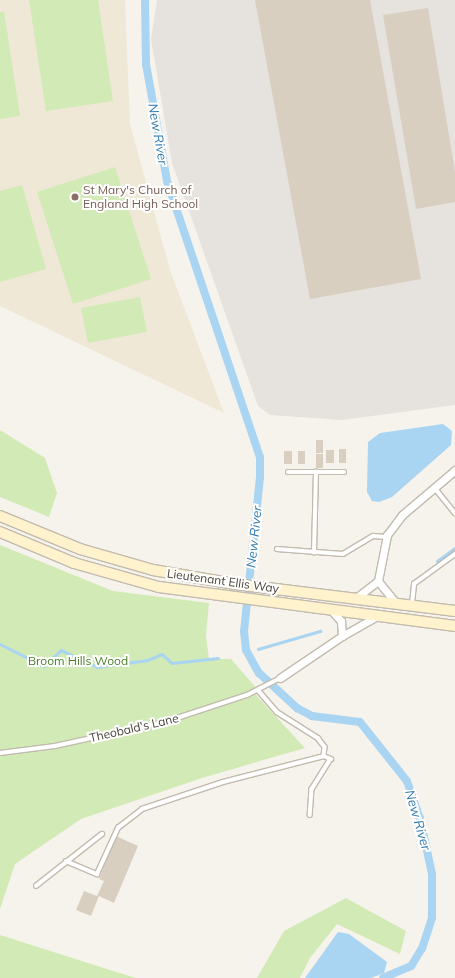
<!DOCTYPE html>
<html>
<head>
<meta charset="utf-8">
<style>
	body { margin:0 }
	#map { position:relative; width:455px; height:978px; overflow:hidden; background:#f6f3ec; font-family:Mulish,sans-serif }
	div>[style] { position:absolute }
	[style*='--x'] { left:calc(var(--x)*1px); top:calc(var(--y)*1px); width:calc(var(--w)*1px); rotate:calc(var(--a)*1deg) }
	.industrial>* { inset:0; background:#e6e2dd }
	.education>* { inset:0; background:#efe8d6 }
	.green>* { inset:0; background:#d2eab5 }
	.water>* { inset:0; background:#a9d4f2 }
	.stream>* { height:2.5px; margin:-1.25px; padding:0 1.25px; transform-origin:1.25px; border-radius:1.25px; background:#a9d4f2 }
	.canal>* { height:8px; margin:-4px; padding:0 4px; transform-origin:4px; border-radius:4px; background:#a9d4f2 }
	.building>* { inset:0; background:#d8cfc1 }
	.roads { filter:drop-shadow(1px 0 #c2bbae) drop-shadow(-1px 0 #c2bbae) drop-shadow(0 1px #c2bbae) drop-shadow(0 -1px #c2bbae) }
	.lane>* { height:3.5px; margin:-1.75px; padding:0 1.75px; transform-origin:1.75px; border-radius:1.75px; background:#fff }
	.street>* { height:7px; margin:-3.5px; padding:0 3.5px; transform-origin:3.5px; border-radius:3.5px; background:#fff }
	.secondary>* { height:10px; margin:-5px; padding:0 5px; transform-origin:5px; border-radius:5px; background:#fff3cd }
	.dots>* { width:11px; height:11px; translate:-50% -50%; box-sizing:border-box; border:2px solid #fff; border-radius:50% }
	span { translate:-50% -50%; white-space:nowrap; text-align:center; line-height:1.15; -webkit-text-stroke:4px #fff; paint-order:stroke }
	.education-label { font-size:12px; color:#785e54 }
	.left { translate:0 -50%; text-align:left }
	.street-label { font-size:12px; color:#4b4439 }
	.park-label { font-size:12px; color:#4a7f2a }
	.water-label { font-size:13px; color:#2e7ab2; font-style:italic }
</style>
</head>
<body>
<div id="map">
	<div class="industrial">
		<div style="clip-path:polygon(157px 0,455px 0,455px 405px,342px 420px,270px 415px,258px 406px,172px 163px,151px 39px)"></div>
	</div>
	<div class="education">
		<div style="clip-path:polygon(0 0,125px 0,130px 124px,170px 270px,224px 413px,0 306px)"></div>
	</div>
	<div class="green">
		<div style="clip-path:polygon(29px 0,98px 0,113px 101px,46px 111px)"></div>
		<div style="clip-path:polygon(4px 11px,20px 116px,0 119px,0 12px)"></div>
		<div style="clip-path:polygon(115px 167px,151px 279px,73px 304px,37px 192px)"></div>
		<div style="clip-path:polygon(22px 185px,46px 269px,0 282px,0 191px)"></div>
		<div style="clip-path:polygon(140px 297px,147px 332px,88px 343px,81px 308px)"></div>
		<div style="clip-path:polygon(0 430px,45px 458px,57px 493px,49px 517px,0 497px)"></div>
		<div style="clip-path:polygon(0 545px,113px 591px,209px 603px,206px 636px,209px 659px,231px 659px,258px 690px,255px 694px,305px 748px,202px 778px,81px 819px,15px 864px,0 909px)"></div>
		<div style="clip-path:polygon(346px 898px,406px 931px,400px 954px,337px 924px,310px 958px,300px 978px,257px 978px,284px 931px)"></div>
		<div style="clip-path:polygon(0 935px,110px 970px,136px 978px,0 978px)"></div>
	</div>
	<div class="water">
		<div style="clip-path:polygon(443px 424px,452px 431px,451px 445px,392px 497px,379px 502px,372px 501px,367px 492px,368px 442px,380px 433px)"></div>
		<div style="clip-path:polygon(338px 932px,349px 934px,387px 962px,384px 973px,371px 978px,305px 978px)"></div>
	</div>
	<div class="stream">
		<div style="--x:437;--y:561;--w:22;--a:-36"></div>
		<div style="--x:0;--y:644;--w:49;--a:26.6"></div>
		<div style="--x:44;--y:666;--w:23;--a:-43"></div>
		<div style="--x:61;--y:650;--w:40;--a:25"></div>
		<div style="--x:97;--y:667;--w:51;--a:-7.8"></div>
		<div style="--x:148;--y:660;--w:15;--a:-23"></div>
		<div style="--x:162;--y:654;--w:13;--a:42"></div>
		<div style="--x:172;--y:663;--w:46;--a:-6.2"></div>
		<div style="--x:258;--y:649;--w:65;--a:-16.2"></div>
	</div>
	<div class="canal">
		<div style="--x:145;--y:0;--w:64;--a:89.1"></div>
		<div style="--x:146;--y:64;--w:119;--a:79.8"></div>
		<div style="--x:167;--y:181;--w:291;--a:71.4"></div>
		<div style="--x:260;--y:457;--w:20;--a:90"></div>
		<div style="--x:260;--y:477;--w:155;--a:95.9"></div>
		<div style="--x:244;--y:631;--w:19;--a:84"></div>
		<div style="--x:246;--y:650;--w:26;--a:61"></div>
		<div style="--x:259;--y:673;--w:52;--a:42.6"></div>
		<div style="--x:297;--y:708;--w:17;--a:28"></div>
		<div style="--x:312;--y:716;--w:48;--a:7.1"></div>
		<div style="--x:360;--y:722;--w:75;--a:51.5"></div>
		<div style="--x:407;--y:781;--w:39;--a:71"></div>
		<div style="--x:420;--y:818;--w:57;--a:77.9"></div>
		<div style="--x:432;--y:874;--w:44;--a:90"></div>
		<div style="--x:432;--y:918;--w:32;--a:108"></div>
		<div style="--x:422;--y:948;--w:21;--a:121"></div>
		<div style="--x:411;--y:966;--w:30;--a:157"></div>
	</div>
	<div class="building">
		<div style="clip-path:polygon(255px 0,370px 0,421px 279px,310px 299px)"></div>
		<div style="clip-path:polygon(428px 8px,455px 172px,455px 202px,416px 209px,383px 15px)"></div>
		<div style="clip-path:polygon(316px 440px,323px 440px,323px 453px,316px 453px)"></div>
		<div style="clip-path:polygon(339px 449px,346px 449px,346px 463px,339px 463px)"></div>
		<div style="clip-path:polygon(326px 450px,334px 450px,334px 463px,326px 463px)"></div>
		<div style="clip-path:polygon(284px 451px,292px 451px,292px 464px,284px 464px)"></div>
		<div style="clip-path:polygon(298px 451px,305px 451px,305px 464px,298px 464px)"></div>
		<div style="clip-path:polygon(316px 454px,323px 454px,323px 468px,316px 468px)"></div>
		<div style="clip-path:polygon(116px 836px,138px 846px,114px 903px,99px 896px,91px 916px,76px 910px,84px 891px,97px 896px,104px 881px,99px 879px)"></div>
	</div>
	<div class="roads">
		<div class="lane">
			<div style="--x:288;--y:472;--w:56;--a:0"></div>
			<div style="--x:435;--y:488;--w:32;--a:51"></div>
			<div style="--x:277;--y:549;--w:66;--a:4.3"></div>
			<div style="--x:343;--y:554;--w:35;--a:-31"></div>
			<div style="--x:373;--y:536;--w:14;--a:4"></div>
			<div style="--x:314;--y:553;--w:81;--a:-88.6"></div>
			<div style="--x:412;--y:604;--w:20;--a:-84"></div>
			<div style="--x:414;--y:584;--w:51;--a:-36.2"></div>
			<div style="--x:258;--y:690;--w:29;--a:49"></div>
			<div style="--x:277;--y:712;--w:49;--a:32.4"></div>
			<div style="--x:318;--y:738;--w:11;--a:52"></div>
			<div style="--x:325;--y:747;--w:9;--a:96"></div>
			<div style="--x:0;--y:753;--w:55;--a:-7.3"></div>
			<div style="--x:55;--y:746;--w:113;--a:-12.3"></div>
			<div style="--x:165;--y:722;--w:86;--a:-18.2"></div>
			<div style="--x:247;--y:695;--w:37;--a:-27"></div>
			<div style="--x:66;--y:861;--w:34;--a:23"></div>
			<div style="--x:97;--y:874;--w:51;--a:-65.5"></div>
			<div style="--x:118;--y:828;--w:31;--a:-38"></div>
			<div style="--x:142;--y:809;--w:85;--a:-18.4"></div>
			<div style="--x:223;--y:782;--w:104;--a:-14.4"></div>
			<div style="--x:324;--y:756;--w:8;--a:23"></div>
			<div style="--x:331;--y:759;--w:36;--a:122"></div>
			<div style="--x:312;--y:789;--w:26;--a:94"></div>
			<div style="--x:36;--y:886;--w:84;--a:-38.2"></div>
		</div>
		<div class="street">
			<div style="--x:378;--y:581;--w:28;--a:51"></div>
			<div style="--x:356;--y:598;--w:28;--a:-38"></div>
			<div style="--x:378;--y:581;--w:47;--a:-78.9"></div>
			<div style="--x:387;--y:535;--w:25;--a:-53"></div>
			<div style="--x:402;--y:515;--w:70;--a:-40.3"></div>
			<div style="--x:331;--y:610;--w:15;--a:48"></div>
			<div style="--x:341;--y:621;--w:15;--a:86"></div>
			<div style="--x:280;--y:678;--w:75;--a:-34.1"></div>
			<div style="--x:342;--y:636;--w:40;--a:-29.7"></div>
		</div>
		<div class="secondary">
			<div style="--x:0;--y:516;--w:87;--a:22.4"></div>
			<div style="--x:80;--y:549;--w:76;--a:16"></div>
			<div style="--x:153;--y:570;--w:83;--a:9.7"></div>
			<div style="--x:235;--y:584;--w:222;--a:7"></div>
			<div style="--x:0;--y:532;--w:80;--a:22.7"></div>
			<div style="--x:74;--y:563;--w:88;--a:15.8"></div>
			<div style="--x:159;--y:587;--w:299;--a:7.5"></div>
		</div>
	</div>
	<div class="dots">
		<div style="left:75px;top:197px;background:#8d6e63"></div>
	</div>
	<div class="education-label">
		<span class="left" style="left:83px;top:197px">St Mary's Church of<br>England High School</span>
	</div>
	<div class="street-label">
		<span style="left:223px;top:581px;rotate:8deg">Lieutenant Ellis Way</span>
		<span style="left:134px;top:728px;rotate:-13deg">Theobald's Lane</span>
	</div>
	<div class="park-label">
		<span style="left:78px;top:661px">Broom Hills Wood</span>
	</div>
	<div class="water-label">
		<span style="left:158px;top:134px;rotate:80deg">New River</span>
		<span style="left:254px;top:537px;rotate:-84deg">New River</span>
		<span style="left:418px;top:820px;rotate:74deg">New River</span>
	</div>
</div>
</body>
</html>
